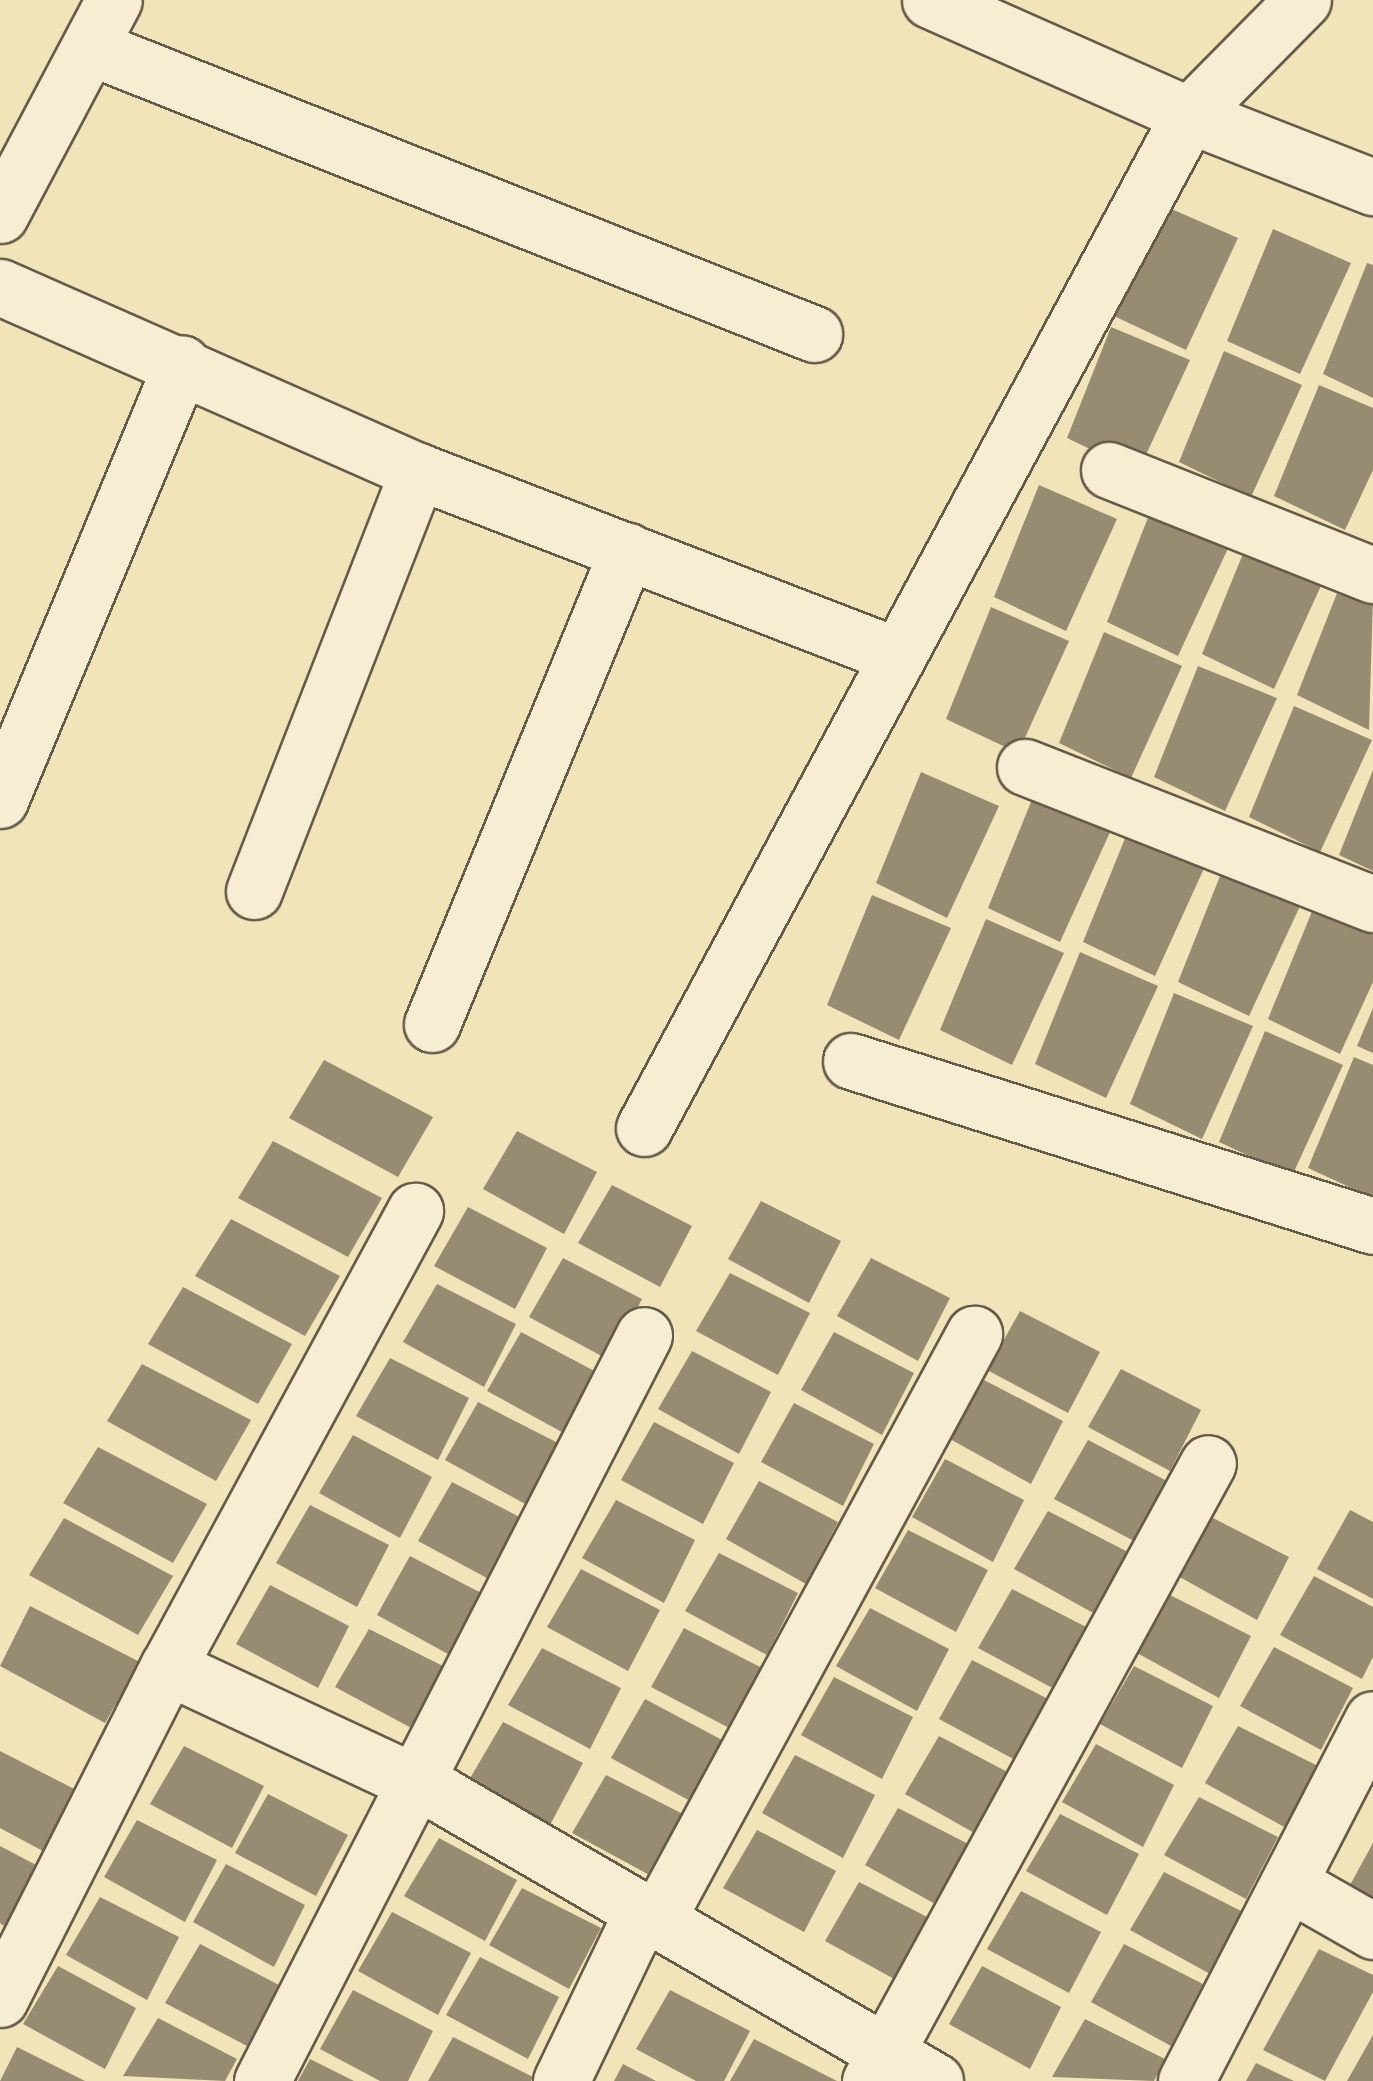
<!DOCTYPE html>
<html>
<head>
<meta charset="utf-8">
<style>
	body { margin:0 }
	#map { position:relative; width:1373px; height:2081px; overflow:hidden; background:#f1e4b9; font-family:"IM FELL DW Pica",serif }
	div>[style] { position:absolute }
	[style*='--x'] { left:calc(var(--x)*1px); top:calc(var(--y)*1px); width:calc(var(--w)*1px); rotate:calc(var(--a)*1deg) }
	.building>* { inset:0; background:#978c71 }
	.roads { filter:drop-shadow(2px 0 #655b49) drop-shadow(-2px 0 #655b49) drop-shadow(0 2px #655b49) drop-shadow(0 -2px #655b49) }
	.minor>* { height:55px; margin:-27.5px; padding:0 27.5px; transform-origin:27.5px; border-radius:27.5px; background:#f6edd2 }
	span { translate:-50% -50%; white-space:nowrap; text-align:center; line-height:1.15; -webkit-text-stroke:8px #f6edd2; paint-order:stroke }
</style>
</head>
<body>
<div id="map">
	<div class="building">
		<div style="clip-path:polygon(1160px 204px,1238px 238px,1186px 350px,1114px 316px)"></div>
		<div style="clip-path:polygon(1273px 229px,1351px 263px,1300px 374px,1227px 341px)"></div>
		<div style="clip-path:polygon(1367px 263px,1373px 265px,1373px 398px,1323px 374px)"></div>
		<div style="clip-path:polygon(1111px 327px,1190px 360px,1138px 472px,1067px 438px)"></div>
		<div style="clip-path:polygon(1224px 351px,1302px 385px,1251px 497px,1179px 462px)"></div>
		<div style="clip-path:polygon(1319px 385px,1373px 408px,1373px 470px,1345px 530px,1274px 496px)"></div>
		<div style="clip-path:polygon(1039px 485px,1117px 519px,1066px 631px,994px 597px)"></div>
		<div style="clip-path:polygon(1151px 510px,1230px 544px,1178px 656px,1107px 622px)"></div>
		<div style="clip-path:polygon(1247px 544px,1325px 577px,1274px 689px,1202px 654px)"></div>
		<div style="clip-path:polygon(1341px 583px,1373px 597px,1369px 730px,1297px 695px)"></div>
		<div style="clip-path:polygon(991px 607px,1069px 641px,1018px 753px,946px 719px)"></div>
		<div style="clip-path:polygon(1104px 632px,1182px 666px,1131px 778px,1059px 743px)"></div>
		<div style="clip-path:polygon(1198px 666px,1277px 698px,1225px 811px,1154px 777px)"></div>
		<div style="clip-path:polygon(1294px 706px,1372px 740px,1320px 852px,1249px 817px)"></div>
		<div style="clip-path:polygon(1373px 770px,1373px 871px,1339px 855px)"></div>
		<div style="clip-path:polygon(921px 772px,999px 806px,947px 918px,876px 883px)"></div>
		<div style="clip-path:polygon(1033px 797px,1111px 830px,1060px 942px,988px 908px)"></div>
		<div style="clip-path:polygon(1128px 831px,1206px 864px,1155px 976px,1083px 942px)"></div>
		<div style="clip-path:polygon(1222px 871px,1301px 904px,1249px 1016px,1178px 982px)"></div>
		<div style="clip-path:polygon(872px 895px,951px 928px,899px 1040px,827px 1005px)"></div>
		<div style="clip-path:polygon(1313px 909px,1373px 935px,1373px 982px,1340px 1054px,1268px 1019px)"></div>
		<div style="clip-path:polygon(986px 919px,1064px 953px,1012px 1065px,940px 1030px)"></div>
		<div style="clip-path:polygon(1080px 952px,1158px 986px,1106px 1098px,1035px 1064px)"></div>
		<div style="clip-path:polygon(1174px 993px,1253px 1026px,1202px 1139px,1130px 1104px)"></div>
		<div style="clip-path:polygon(1373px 1008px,1373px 1053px,1357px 1046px)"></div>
		<div style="clip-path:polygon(1265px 1031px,1343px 1065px,1292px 1176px,1219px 1142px)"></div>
		<div style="clip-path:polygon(1354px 1057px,1373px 1065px,1373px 1198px,1308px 1168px)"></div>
		<div style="clip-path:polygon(324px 1060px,433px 1117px,398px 1177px,289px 1118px)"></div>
		<div style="clip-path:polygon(517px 1131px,597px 1172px,564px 1234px,483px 1189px)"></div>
		<div style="clip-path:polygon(273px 1141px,382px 1198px,348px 1257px,238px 1198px)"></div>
		<div style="clip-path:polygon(612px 1185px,692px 1226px,660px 1287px,578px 1243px)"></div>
		<div style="clip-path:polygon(761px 1201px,841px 1241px,809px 1303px,728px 1259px)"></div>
		<div style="clip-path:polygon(468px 1207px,547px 1248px,515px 1309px,434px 1266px)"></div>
		<div style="clip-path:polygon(231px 1219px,340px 1276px,305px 1336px,195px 1276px)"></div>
		<div style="clip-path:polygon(563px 1258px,642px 1299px,611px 1361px,529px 1317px)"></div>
		<div style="clip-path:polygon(871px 1258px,950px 1298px,918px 1361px,837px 1316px)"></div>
		<div style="clip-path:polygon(730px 1273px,810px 1313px,778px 1375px,696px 1331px)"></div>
		<div style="clip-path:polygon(437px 1284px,516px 1324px,484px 1387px,403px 1342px)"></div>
		<div style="clip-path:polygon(183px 1287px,292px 1344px,258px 1404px,148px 1344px)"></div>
		<div style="clip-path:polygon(1020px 1311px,1100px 1352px,1068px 1413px,987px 1370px)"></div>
		<div style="clip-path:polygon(521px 1332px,600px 1374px,569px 1436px,487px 1391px)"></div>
		<div style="clip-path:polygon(834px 1332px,914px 1373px,882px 1435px,801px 1390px)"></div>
		<div style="clip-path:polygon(692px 1351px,771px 1392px,739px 1454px,658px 1409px)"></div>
		<div style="clip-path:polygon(390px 1358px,469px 1398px,438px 1460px,356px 1416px)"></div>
		<div style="clip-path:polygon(142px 1364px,251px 1420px,216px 1481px,107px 1421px)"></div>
		<div style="clip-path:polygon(1121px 1369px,1201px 1410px,1170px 1471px,1088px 1427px)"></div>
		<div style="clip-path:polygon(984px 1380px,1063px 1421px,1031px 1484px,950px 1439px)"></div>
		<div style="clip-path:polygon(478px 1402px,558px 1443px,527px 1505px,445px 1460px)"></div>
		<div style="clip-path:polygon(794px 1403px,874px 1444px,843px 1506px,761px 1462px)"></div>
		<div style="clip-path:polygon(654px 1422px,734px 1463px,703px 1524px,621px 1480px)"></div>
		<div style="clip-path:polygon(353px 1435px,432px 1477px,400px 1538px,319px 1493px)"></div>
		<div style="clip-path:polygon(1088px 1440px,1167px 1481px,1136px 1542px,1054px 1499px)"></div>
		<div style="clip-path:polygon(98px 1447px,207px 1504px,173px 1563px,63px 1503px)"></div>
		<div style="clip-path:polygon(945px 1459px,1024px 1500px,993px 1562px,912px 1517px)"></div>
		<div style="clip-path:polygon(759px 1481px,838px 1522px,806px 1584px,726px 1539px)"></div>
		<div style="clip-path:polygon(452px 1482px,531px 1523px,500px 1585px,418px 1541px)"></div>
		<div style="clip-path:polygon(616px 1500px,695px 1540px,664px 1603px,582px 1558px)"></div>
		<div style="clip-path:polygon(310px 1505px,389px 1545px,357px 1607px,276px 1563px)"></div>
		<div style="clip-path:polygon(1350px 1510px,1373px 1522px,1373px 1599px,1317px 1569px)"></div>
		<div style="clip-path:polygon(1048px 1511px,1128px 1552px,1095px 1614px,1014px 1569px)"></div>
		<div style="clip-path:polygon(1209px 1516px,1289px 1557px,1257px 1620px,1176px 1575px)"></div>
		<div style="clip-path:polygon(64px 1518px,173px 1576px,138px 1635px,29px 1575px)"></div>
		<div style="clip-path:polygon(908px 1530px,988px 1570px,956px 1632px,875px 1588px)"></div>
		<div style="clip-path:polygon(719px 1553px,798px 1593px,767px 1655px,685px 1611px)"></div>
		<div style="clip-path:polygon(410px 1556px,489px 1597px,457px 1659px,377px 1615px)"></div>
		<div style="clip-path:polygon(581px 1569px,660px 1610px,628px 1671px,547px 1627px)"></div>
		<div style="clip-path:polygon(1314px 1576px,1373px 1607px,1373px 1657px,1362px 1679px,1280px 1635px)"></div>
		<div style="clip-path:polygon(270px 1585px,349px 1626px,318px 1688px,236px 1644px)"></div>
		<div style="clip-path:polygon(1012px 1589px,1092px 1630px,1060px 1692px,978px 1648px)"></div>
		<div style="clip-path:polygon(1170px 1595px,1251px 1636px,1219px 1698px,1137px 1653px)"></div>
		<div style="clip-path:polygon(30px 1606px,140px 1662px,105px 1723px,0 1666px)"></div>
		<div style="clip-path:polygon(870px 1608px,949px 1649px,917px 1711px,836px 1666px)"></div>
		<div style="clip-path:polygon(684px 1628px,764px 1669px,733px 1730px,651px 1687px)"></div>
		<div style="clip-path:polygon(369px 1629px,449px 1669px,417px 1731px,335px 1687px)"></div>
		<div style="clip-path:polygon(1274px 1647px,1353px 1688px,1321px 1750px,1240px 1706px)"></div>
		<div style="clip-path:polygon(542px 1648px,621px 1688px,590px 1749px,508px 1705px)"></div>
		<div style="clip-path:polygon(972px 1660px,1052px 1701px,1021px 1763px,939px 1719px)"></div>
		<div style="clip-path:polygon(1134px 1666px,1213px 1706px,1182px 1768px,1100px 1724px)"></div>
		<div style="clip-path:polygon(834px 1677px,913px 1717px,882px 1779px,801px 1735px)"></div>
		<div style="clip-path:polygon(645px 1699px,724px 1741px,692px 1802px,611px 1758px)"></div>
		<div style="clip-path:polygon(503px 1722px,583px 1763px,550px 1825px,469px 1780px)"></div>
		<div style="clip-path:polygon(1238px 1726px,1318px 1766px,1286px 1828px,1205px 1783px)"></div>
		<div style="clip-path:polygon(939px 1736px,1017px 1777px,985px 1839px,905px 1794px)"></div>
		<div style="clip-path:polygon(1096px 1744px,1174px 1785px,1143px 1847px,1062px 1802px)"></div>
		<div style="clip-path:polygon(184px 1746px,264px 1786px,232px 1848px,150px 1804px)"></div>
		<div style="clip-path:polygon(0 1751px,90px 1797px,54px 1857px,0 1828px)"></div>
		<div style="clip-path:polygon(795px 1755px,875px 1795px,843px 1858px,762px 1813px)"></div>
		<div style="clip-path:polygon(606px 1775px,685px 1815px,653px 1877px,572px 1833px)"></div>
		<div style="clip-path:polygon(268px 1794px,348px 1835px,316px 1896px,235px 1853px)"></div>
		<div style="clip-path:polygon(1199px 1797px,1278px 1837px,1246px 1899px,1164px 1855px)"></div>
		<div style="clip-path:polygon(898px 1808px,978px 1849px,946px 1910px,865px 1865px)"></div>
		<div style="clip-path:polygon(1060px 1814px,1139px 1854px,1107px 1915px,1026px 1871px)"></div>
		<div style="clip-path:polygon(137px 1820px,217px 1860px,185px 1922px,104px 1877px)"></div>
		<div style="clip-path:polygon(757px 1830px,836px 1871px,804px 1932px,723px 1888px)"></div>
		<div style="clip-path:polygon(439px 1838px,517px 1880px,485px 1941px,404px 1896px)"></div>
		<div style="clip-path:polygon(1373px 1843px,1373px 1898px,1350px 1885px)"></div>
		<div style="clip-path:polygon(0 1846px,38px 1866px,4px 1926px,0 1923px)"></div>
		<div style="clip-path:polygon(226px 1864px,305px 1905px,274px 1967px,193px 1922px)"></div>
		<div style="clip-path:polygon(1164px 1872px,1243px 1912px,1212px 1975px,1130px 1930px)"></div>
		<div style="clip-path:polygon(859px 1882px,939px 1923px,907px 1986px,825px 1941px)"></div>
		<div style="clip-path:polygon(522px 1888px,601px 1928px,569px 1989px,489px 1945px)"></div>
		<div style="clip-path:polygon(1021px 1891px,1101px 1932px,1069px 1993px,987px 1949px)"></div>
		<div style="clip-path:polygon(100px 1897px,179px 1937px,147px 2000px,66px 1955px)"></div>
		<div style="clip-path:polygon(392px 1912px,471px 1953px,438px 2015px,358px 1971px)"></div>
		<div style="clip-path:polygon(200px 1944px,279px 1985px,247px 2046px,165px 2003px)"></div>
		<div style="clip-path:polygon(1124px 1944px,1203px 1984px,1171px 2046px,1091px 2002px)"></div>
		<div style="clip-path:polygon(1319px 1949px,1373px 1975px,1373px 1992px,1325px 2081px,1263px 2050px)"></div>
		<div style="clip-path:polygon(480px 1957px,559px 1997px,528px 2059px,446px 2015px)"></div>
		<div style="clip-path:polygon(58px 1966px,136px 2008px,105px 2069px,23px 2024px)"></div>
		<div style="clip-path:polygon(982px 1966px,1061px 2007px,1030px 2069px,949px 2024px)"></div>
		<div style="clip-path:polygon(353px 1990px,433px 2031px,408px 2081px,380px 2081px,320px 2049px)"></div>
		<div style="clip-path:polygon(670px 1990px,750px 2031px,724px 2081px,696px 2081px,636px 2049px)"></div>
		<div style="clip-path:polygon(158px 2018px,237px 2059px,225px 2081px,123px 2076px)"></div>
		<div style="clip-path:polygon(1085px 2019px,1165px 2059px,1154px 2081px,1052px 2077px)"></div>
		<div style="clip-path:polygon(1373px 2035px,1373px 2081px,1347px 2081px)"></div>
		<div style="clip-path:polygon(453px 2037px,533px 2077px,531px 2081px,428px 2081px)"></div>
		<div style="clip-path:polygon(754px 2039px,837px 2081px,730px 2081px)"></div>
		<div style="clip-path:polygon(17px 2047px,85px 2081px,0 2081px)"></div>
		<div style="clip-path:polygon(310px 2059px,354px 2081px,298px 2081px)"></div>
		<div style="clip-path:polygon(1256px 2063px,1294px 2081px,1246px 2081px)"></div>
		<div style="clip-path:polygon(623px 2064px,656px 2081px,614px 2081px)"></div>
	</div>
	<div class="roads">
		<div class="minor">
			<div style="--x:930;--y:0;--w:283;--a:23.9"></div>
			<div style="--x:1189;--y:115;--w:198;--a:21.4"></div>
			<div style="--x:90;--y:47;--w:779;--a:21.62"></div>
			<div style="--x:0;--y:215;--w:243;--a:-62.1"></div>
			<div style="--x:0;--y:287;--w:457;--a:23.8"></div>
			<div style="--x:418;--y:471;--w:514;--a:21.08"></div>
			<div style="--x:1109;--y:470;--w:284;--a:21.7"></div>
			<div style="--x:1025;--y:767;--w:374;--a:21.5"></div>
			<div style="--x:0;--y:800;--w:473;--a:-67.4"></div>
			<div style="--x:254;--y:891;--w:451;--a:-68.7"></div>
			<div style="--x:432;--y:1024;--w:512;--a:-67.6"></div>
			<div style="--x:851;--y:1061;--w:547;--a:17.54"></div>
			<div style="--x:644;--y:1128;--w:1150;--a:-61.72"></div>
			<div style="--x:1189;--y:115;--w:162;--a:-45.3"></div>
			<div style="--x:168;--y:1667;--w:302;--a:25"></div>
			<div style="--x:442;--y:1795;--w:570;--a:30.12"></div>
			<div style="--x:1289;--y:1883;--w:97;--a:29.7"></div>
			<div style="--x:656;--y:1921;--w:668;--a:-61.55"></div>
			<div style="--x:0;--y:1999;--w:372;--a:-63.2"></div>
			<div style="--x:168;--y:1667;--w:519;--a:-61.56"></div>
			<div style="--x:262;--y:2081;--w:838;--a:-62.88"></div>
			<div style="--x:561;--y:2081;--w:187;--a:-64.4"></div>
			<div style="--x:870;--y:2081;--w:704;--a:-61.32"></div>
			<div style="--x:1186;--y:2081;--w:407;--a:-62.7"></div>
		</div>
	</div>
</div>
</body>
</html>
